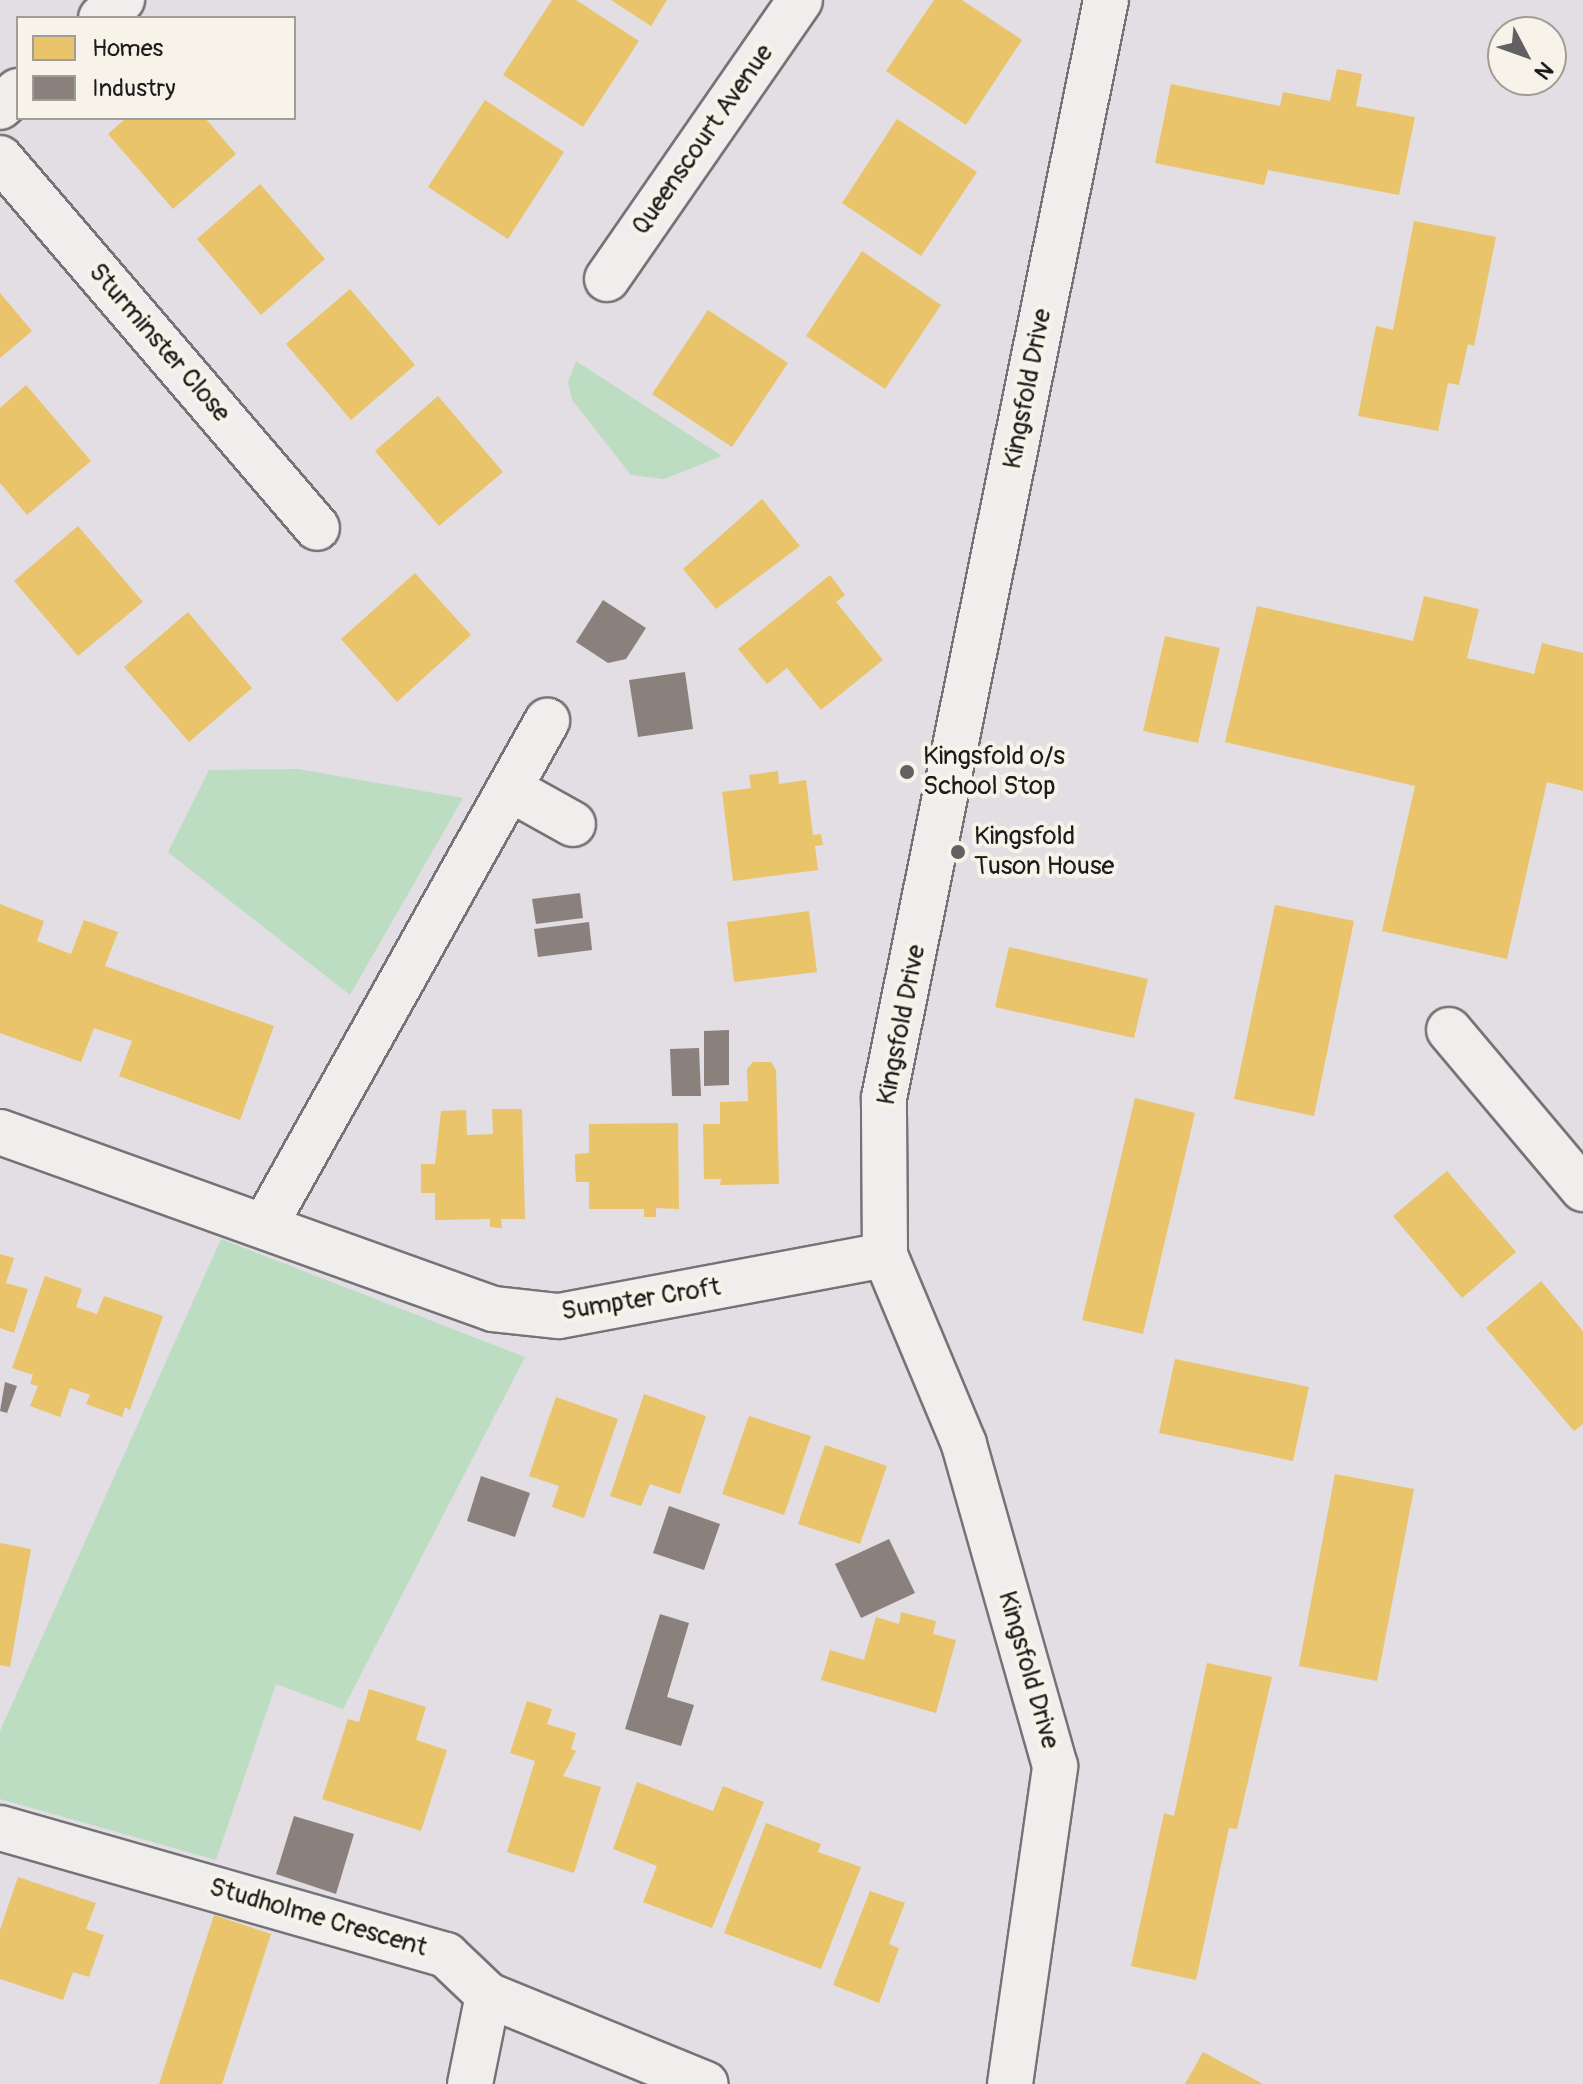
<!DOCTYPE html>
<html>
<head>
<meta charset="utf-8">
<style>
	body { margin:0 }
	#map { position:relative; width:1583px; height:2084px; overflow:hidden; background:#e2dee3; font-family:Pangolin,sans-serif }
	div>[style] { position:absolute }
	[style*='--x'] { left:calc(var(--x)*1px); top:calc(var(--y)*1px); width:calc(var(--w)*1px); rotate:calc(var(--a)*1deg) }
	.green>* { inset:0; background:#bcddc1 }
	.homes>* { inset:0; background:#e9c46a }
	.industry>* { inset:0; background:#8a817c }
	.roads { filter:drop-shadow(2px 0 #757376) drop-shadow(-2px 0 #757376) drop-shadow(0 2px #757376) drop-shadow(0 -2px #757376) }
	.minor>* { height:44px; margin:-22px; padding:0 22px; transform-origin:22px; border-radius:22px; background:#f0eeec }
	.dots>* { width:22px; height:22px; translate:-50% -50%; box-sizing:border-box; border:4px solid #f7f3e8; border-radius:50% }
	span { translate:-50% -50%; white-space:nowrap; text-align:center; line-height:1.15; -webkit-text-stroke:8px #f7f3e8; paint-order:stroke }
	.street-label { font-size:26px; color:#1c1c1c }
	.poi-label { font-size:26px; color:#1c1c1c }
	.left { translate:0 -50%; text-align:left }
	.legend { position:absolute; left:16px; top:16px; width:280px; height:104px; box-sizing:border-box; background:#f7f3e8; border:2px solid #9f9d96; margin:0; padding:10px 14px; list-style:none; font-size:24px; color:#1c1c1c }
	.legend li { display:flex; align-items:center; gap:16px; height:40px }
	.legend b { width:40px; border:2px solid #9f9d96 }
	.north { position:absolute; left:1487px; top:16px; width:80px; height:80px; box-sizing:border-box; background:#f7f3e8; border:2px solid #9f9d96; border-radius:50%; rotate:131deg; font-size:22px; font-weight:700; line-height:32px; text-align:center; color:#1c1c1c }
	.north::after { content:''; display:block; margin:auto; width:28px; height:36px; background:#616062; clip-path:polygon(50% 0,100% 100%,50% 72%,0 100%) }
</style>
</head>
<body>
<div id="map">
	<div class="green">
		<div style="clip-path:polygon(576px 361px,722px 456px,664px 479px,631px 475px,572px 400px,568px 382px)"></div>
		<div style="clip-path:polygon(298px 769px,463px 798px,350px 995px,168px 852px,209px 770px)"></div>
		<div style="clip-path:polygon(221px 1239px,525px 1357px,343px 1709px,276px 1684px,216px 1860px,0 1799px,0 1731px)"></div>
	</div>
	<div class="homes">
		<div style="clip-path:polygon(552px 0,576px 0,639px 41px,583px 127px,503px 75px)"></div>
		<div style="clip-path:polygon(611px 0,667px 0,651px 26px)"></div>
		<div style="clip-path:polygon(934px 0,962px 0,1022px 40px,966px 125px,886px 71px)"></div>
		<div style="clip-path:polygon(1337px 69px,1362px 74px,1356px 106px,1415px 117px,1399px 195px,1268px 170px,1264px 185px,1155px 163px,1171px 84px,1280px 106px,1283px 92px,1330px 101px)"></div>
		<div style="clip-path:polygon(485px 100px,564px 152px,508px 239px,428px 187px)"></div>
		<div style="clip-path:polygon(126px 118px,205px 118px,236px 154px,173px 209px,108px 134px)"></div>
		<div style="clip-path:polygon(897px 119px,977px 172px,921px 256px,842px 203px)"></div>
		<div style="clip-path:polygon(260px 184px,325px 259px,261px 315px,197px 239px)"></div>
		<div style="clip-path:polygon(1414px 221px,1496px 237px,1474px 346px,1468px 344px,1459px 385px,1448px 383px,1438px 431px,1358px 416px,1376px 326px,1393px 330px)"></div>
		<div style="clip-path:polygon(862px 251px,941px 305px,885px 389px,806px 336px)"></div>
		<div style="clip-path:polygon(350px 289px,415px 365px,351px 420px,286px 344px)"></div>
		<div style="clip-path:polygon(0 293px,32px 331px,0 358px)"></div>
		<div style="clip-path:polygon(708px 310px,788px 363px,732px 447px,652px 394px)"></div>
		<div style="clip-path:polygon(26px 385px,91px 461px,27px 515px,0 483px,0 408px)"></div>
		<div style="clip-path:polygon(438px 396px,503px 472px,439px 526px,375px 451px)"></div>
		<div style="clip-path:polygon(762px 499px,800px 546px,716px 609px,683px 569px)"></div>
		<div style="clip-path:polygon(78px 526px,143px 602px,78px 656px,14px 581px)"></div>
		<div style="clip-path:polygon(415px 573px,471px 635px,397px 702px,341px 639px)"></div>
		<div style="clip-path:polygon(830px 575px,845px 595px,836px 602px,883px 660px,821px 710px,787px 668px,767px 684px,738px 649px)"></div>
		<div style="clip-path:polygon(1424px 596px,1479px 609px,1467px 658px,1534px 674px,1542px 643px,1583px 653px,1583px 791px,1547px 782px,1507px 959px,1382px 931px,1415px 786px,1225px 742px,1257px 606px,1413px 641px)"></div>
		<div style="clip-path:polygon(188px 612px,252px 688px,189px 742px,124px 667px)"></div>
		<div style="clip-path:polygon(1165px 636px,1220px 648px,1198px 743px,1143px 731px)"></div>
		<div style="clip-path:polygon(778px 771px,779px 784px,806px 780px,813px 835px,821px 834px,823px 845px,815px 846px,818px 870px,733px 881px,722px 792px,751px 788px,749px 775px)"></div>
		<div style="clip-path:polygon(0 904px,44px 921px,37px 941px,71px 954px,84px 920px,118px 932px,105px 966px,274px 1026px,240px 1120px,119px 1076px,132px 1041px,94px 1028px,81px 1062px,0 1033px)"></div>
		<div style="clip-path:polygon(1275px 905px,1354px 921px,1314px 1116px,1234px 1099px)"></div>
		<div style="clip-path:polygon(809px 911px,817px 972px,734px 982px,727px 922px)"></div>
		<div style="clip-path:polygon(1009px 947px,1148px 979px,1134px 1038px,995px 1007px)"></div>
		<div style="clip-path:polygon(753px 1062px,771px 1062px,776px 1070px,779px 1184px,720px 1185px,721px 1179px,704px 1179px,703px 1124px,720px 1124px,720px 1102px,748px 1101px,747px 1069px)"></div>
		<div style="clip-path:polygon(1135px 1098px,1195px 1113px,1143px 1334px,1082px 1320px)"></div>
		<div style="clip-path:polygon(492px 1109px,522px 1109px,525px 1219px,501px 1219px,502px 1228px,490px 1227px,490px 1219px,435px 1220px,435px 1193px,421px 1193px,421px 1164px,435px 1164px,441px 1111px,466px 1110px,467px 1135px,493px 1134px)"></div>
		<div style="clip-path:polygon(678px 1123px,679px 1209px,656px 1208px,656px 1217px,644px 1217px,644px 1209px,589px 1209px,589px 1182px,576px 1182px,575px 1168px,575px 1154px,589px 1153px,589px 1124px)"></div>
		<div style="clip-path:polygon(1447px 1171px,1516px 1252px,1462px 1298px,1393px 1216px)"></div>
		<div style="clip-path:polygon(0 1254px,14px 1258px,6px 1283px,28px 1289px,14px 1333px,0 1328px)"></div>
		<div style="clip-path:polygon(45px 1276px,82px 1289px,76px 1307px,97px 1314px,104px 1296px,163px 1316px,130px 1410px,125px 1407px,122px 1417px,86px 1404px,90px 1395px,70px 1388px,60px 1417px,30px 1406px,38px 1386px,30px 1384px,33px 1375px,12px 1368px)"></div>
		<div style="clip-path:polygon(1541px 1281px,1583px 1331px,1583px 1424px,1574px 1431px,1486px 1328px)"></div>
		<div style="clip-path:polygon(1175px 1359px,1309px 1387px,1293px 1461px,1159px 1433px)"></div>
		<div style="clip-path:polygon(644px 1394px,706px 1416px,680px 1494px,650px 1484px,641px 1506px,610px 1496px)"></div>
		<div style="clip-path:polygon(556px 1397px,618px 1419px,584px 1518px,552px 1507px,559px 1486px,529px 1476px)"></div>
		<div style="clip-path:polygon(749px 1416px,811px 1436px,784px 1515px,722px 1494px)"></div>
		<div style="clip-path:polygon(825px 1445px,887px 1466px,860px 1544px,798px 1524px)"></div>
		<div style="clip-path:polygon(1335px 1474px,1414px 1489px,1377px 1681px,1299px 1666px)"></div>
		<div style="clip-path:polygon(0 1543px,31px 1549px,10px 1667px,0 1665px)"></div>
		<div style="clip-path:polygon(901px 1612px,936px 1621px,933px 1634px,956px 1640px,936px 1713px,821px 1680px,830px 1650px,864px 1660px,876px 1617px,899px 1624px)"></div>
		<div style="clip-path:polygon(1207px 1663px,1272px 1677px,1237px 1829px,1229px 1828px,1196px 1980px,1131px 1966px,1164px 1813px,1174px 1816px)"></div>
		<div style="clip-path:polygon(369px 1689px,426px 1707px,416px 1740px,447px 1750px,421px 1831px,322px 1799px,348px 1719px,359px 1722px)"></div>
		<div style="clip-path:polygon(527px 1701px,552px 1709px,547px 1724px,576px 1733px,571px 1749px,576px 1751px,563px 1776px,601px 1787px,574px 1873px,507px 1852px,535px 1761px,510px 1753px)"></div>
		<div style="clip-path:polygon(637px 1782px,713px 1811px,723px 1786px,764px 1802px,712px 1928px,643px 1902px,657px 1866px,613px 1849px)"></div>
		<div style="clip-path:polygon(766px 1823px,821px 1844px,818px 1852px,861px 1867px,821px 1969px,724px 1933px)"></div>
		<div style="clip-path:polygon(18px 1877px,96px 1903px,86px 1929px,104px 1935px,89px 1977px,73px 1972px,63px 2000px,0 1979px,0 1930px)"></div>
		<div style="clip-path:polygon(870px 1891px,905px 1903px,889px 1944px,899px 1948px,879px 2003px,833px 1985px)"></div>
		<div style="clip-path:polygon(214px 1915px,271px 1934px,222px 2084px,159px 2084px)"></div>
		<div style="clip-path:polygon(1203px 2052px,1250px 2077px,1263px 2084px,1185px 2084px)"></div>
	</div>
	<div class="industry">
		<div style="clip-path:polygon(603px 600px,646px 628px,626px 659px,608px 663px,576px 642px)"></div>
		<div style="clip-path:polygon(685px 672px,693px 729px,638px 737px,629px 680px)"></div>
		<div style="clip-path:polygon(580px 893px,583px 918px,536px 924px,532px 899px)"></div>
		<div style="clip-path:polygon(589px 922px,592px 950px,538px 957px,534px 929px)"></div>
		<div style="clip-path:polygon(729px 1030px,729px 1085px,704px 1086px,704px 1031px)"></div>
		<div style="clip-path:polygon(699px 1048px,701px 1096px,672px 1096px,670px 1049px)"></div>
		<div style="clip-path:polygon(5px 1382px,17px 1386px,7px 1413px,0 1411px)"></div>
		<div style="clip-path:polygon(481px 1476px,530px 1493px,515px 1537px,467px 1521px)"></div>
		<div style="clip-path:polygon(669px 1506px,720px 1524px,704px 1570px,653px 1553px)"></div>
		<div style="clip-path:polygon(889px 1539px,915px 1593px,861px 1618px,835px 1564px)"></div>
		<div style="clip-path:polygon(660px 1614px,689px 1623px,667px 1697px,694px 1705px,681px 1746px,625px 1729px)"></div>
		<div style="clip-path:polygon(294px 1816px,354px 1834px,336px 1894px,276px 1874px)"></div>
	</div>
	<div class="roads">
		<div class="minor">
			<div style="--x:101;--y:18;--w:28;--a:-41"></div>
			<div style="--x:0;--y:107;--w:24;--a:-42"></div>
			<div style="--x:0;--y:158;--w:487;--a:49.4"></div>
			<div style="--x:607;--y:279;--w:339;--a:-55.3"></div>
			<div style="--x:510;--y:789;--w:72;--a:29.1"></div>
			<div style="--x:1449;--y:1030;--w:208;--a:49.9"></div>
			<div style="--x:0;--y:1132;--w:524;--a:19.75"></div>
			<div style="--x:493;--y:1309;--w:66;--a:6.1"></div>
			<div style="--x:559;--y:1316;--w:332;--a:-10.6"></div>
			<div style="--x:265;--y:1225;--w:578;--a:-60.77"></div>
			<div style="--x:0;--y:1828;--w:464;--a:15.9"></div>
			<div style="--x:446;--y:1955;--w:58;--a:43.6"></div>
			<div style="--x:488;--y:1995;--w:235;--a:22.2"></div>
			<div style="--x:470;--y:2084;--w:91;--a:-78.6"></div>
			<div style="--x:1010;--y:2084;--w:321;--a:-81.9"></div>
			<div style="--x:1055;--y:1766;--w:335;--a:-105.8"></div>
			<div style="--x:964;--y:1444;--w:205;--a:-112.7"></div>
			<div style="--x:885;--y:1255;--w:157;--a:-90.4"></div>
			<div style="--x:884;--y:1098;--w:1120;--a:-78.57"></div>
		</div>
	</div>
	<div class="dots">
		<div style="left:907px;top:772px;background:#616062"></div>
		<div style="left:958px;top:852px;background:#616062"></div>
	</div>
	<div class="street-label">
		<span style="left:703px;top:140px;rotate:-55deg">Queenscourt Avenue</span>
		<span style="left:159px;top:343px;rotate:49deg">Sturminster Close</span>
		<span style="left:1028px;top:389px;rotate:-79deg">Kingsfold Drive</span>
		<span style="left:902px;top:1025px;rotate:-79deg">Kingsfold Drive</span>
		<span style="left:641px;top:1300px;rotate:-9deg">Sumpter Croft</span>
		<span style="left:1028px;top:1670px;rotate:74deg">Kingsfold Drive</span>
		<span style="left:318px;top:1918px;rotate:16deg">Studholme Crescent</span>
	</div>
	<div class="poi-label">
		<span class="left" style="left:923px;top:772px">Kingsfold o/s<br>School Stop</span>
		<span class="left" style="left:974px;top:852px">Kingsfold<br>Tuson House</span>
	</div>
	<ul class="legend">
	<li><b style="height:22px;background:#e9c46a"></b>Homes</li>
	<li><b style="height:22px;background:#8a817c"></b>Industry</li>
	</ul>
	<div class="north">N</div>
</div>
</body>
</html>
